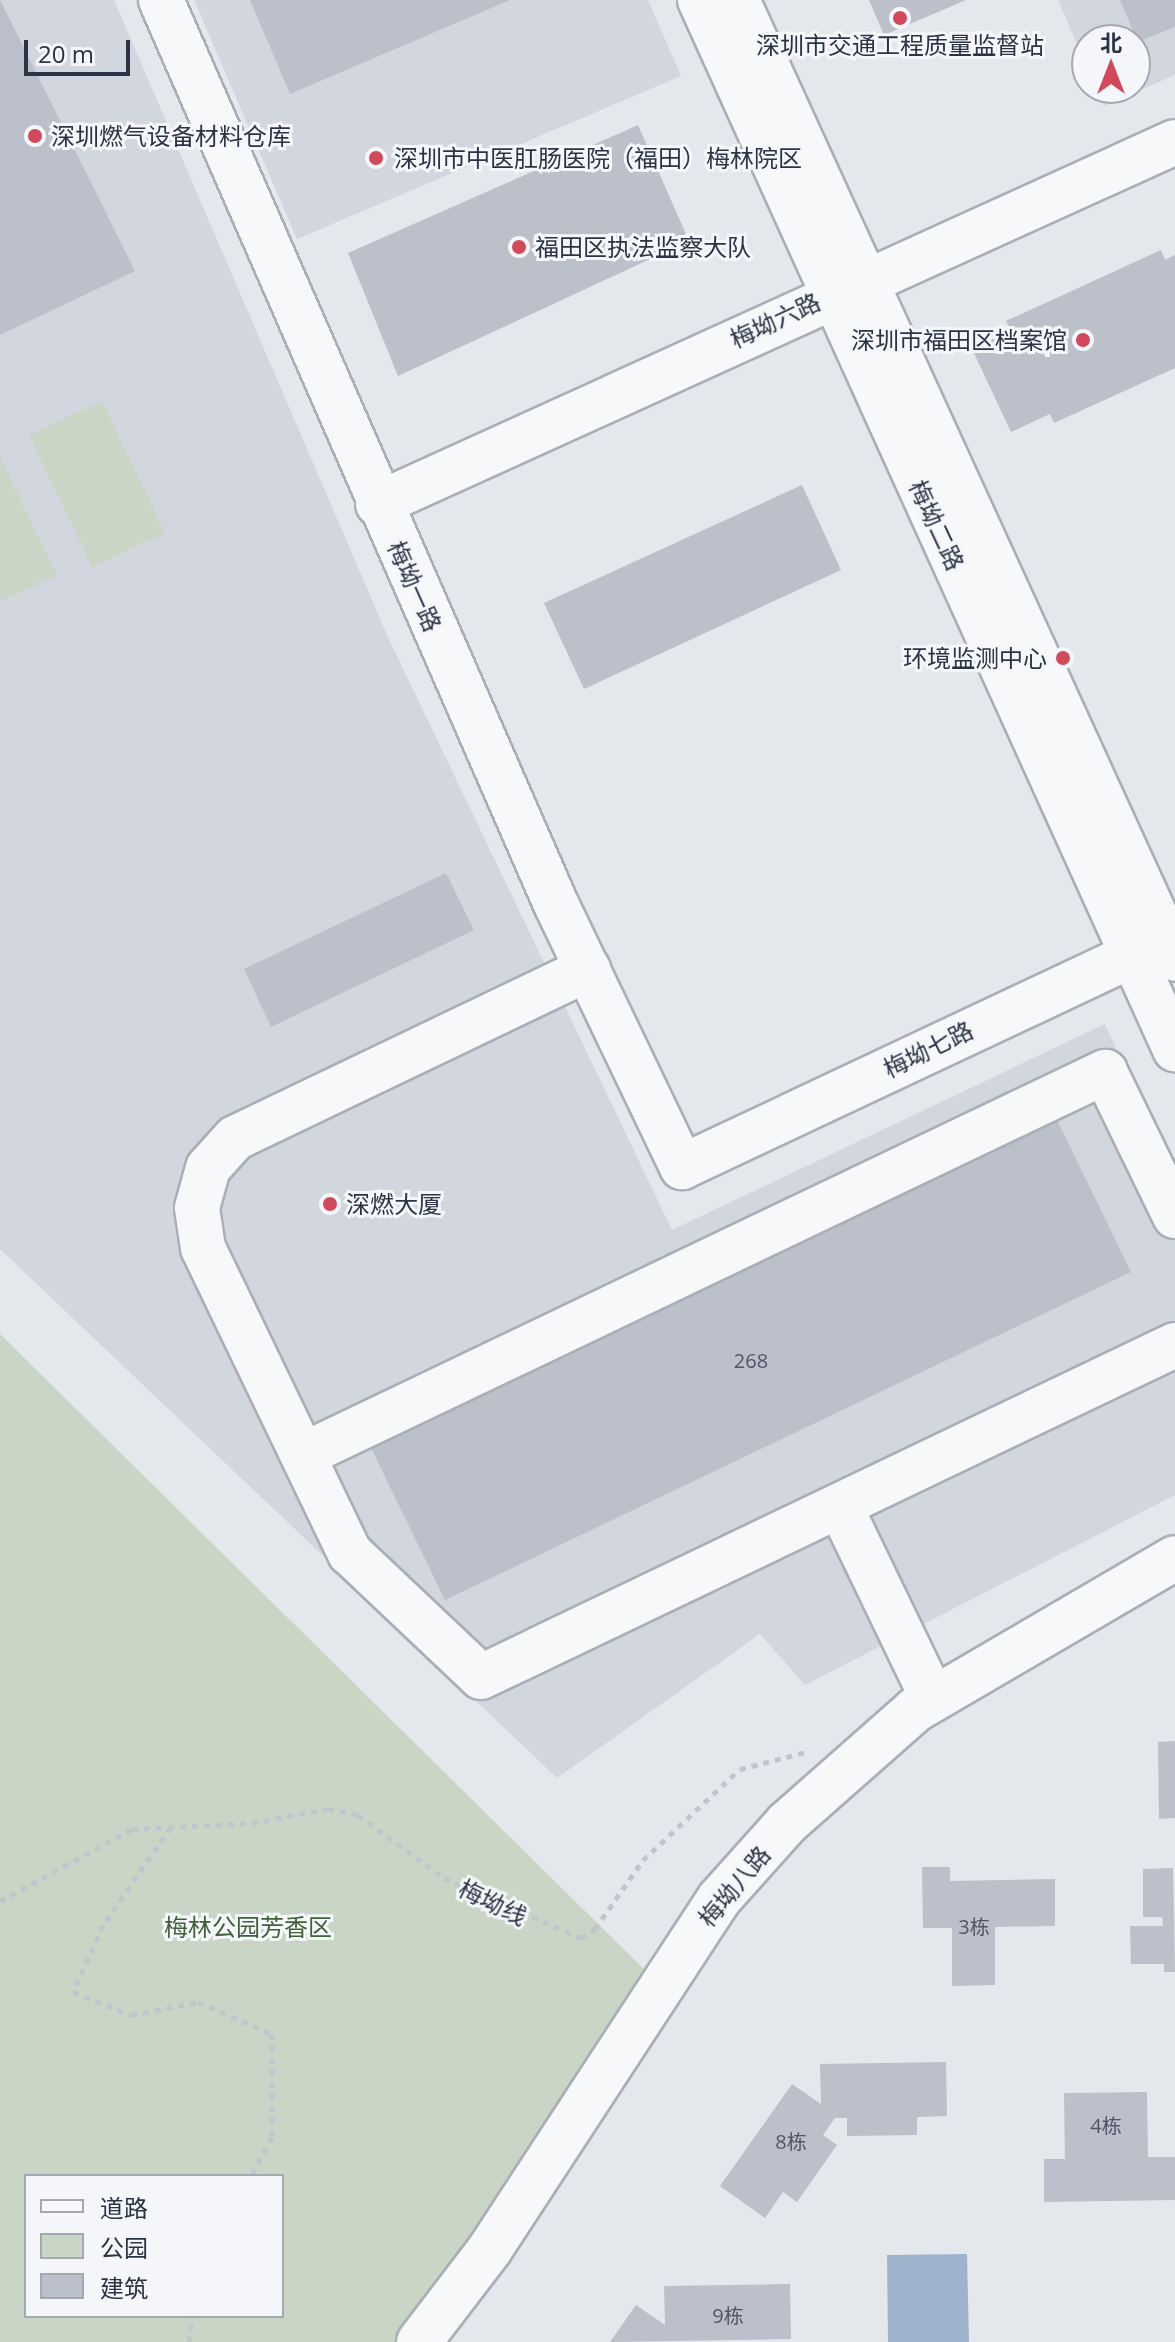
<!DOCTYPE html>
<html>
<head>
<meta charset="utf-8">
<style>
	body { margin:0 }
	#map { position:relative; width:1175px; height:2342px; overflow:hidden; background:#e4e7ec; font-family:"Open Sans","Noto Sans SC",sans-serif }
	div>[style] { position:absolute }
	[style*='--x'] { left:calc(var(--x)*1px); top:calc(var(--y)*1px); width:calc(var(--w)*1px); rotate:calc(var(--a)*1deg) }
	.built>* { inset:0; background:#d2d6de }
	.green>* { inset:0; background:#c9d6c5 }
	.water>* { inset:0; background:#9fb4cc }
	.building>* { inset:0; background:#bbc0ca }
	.path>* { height:5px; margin-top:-2.5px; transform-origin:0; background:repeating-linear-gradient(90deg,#c2c5cb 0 6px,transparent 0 12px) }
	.roads { filter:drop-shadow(2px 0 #a9aeb7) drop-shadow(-2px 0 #a9aeb7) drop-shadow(0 2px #a9aeb7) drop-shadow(0 -2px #a9aeb7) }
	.minor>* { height:44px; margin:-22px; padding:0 22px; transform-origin:22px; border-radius:22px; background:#f7f8fa }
	.dots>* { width:22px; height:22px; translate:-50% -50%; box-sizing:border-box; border:4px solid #f4f6f9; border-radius:50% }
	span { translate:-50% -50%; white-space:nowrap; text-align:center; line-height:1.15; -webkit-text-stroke:6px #f4f6f9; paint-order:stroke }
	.number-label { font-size:20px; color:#4f5766 }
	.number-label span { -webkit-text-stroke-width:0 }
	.poi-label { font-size:24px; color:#2b3445 }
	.left { translate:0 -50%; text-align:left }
	.right { translate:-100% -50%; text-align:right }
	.street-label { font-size:24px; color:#2b3445 }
	.park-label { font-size:24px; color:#3f6138 }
	.legend { position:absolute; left:24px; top:2174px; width:260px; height:144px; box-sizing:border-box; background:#f4f6f9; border:2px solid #a4a8b1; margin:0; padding:10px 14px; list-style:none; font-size:24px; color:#2b3445 }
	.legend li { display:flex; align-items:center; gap:16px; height:40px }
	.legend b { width:40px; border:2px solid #a4a8b1 }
	.north { position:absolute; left:1071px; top:24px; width:80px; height:80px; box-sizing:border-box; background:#f4f6f9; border:2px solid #a4a8b1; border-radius:50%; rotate:0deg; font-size:22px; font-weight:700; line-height:32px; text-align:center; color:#2b3445 }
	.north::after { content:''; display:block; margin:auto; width:28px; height:36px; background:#d1495b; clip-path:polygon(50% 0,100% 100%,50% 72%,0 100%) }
	.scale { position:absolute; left:24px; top:40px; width:106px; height:36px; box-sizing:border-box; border:4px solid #2b3445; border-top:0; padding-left:10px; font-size:24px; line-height:28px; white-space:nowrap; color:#2b3445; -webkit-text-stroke:6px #f4f6f9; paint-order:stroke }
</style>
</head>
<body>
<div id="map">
	<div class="built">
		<div style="clip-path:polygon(0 0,114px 0,387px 635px,672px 1230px,1105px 1024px,1175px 1179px,1175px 1495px,805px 1685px,760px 1634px,557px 1778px,0 1249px)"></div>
		<div style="clip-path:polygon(194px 0,648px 0,681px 76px,297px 239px)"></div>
		<div style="clip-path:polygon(1058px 0,1175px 0,1175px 75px,1104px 106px,1096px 88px,1135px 88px,1135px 40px,1087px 40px,1087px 67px)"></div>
	</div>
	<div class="green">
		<div style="clip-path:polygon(102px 401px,165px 533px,92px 567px,29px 435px)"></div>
		<div style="clip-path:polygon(0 457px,57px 575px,2px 601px,0 598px)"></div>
		<div style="clip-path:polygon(evenodd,0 1334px,659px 1984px,419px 2342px,0 2342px,0 1334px,26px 2176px,282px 2176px,282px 2316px,26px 2316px,26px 2176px)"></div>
	</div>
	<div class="water">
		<div style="clip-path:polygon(967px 2254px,969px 2342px,888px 2342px,887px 2255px)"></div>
	</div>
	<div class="building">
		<div style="clip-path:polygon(0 0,135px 271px,0 335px)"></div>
		<div style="clip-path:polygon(250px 0,510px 0,290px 94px)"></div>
		<div style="clip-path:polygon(869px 0,966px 0,884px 35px)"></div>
		<div style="clip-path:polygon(1120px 0,1175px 0,1175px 27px,1138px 42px)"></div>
		<div style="clip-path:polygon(638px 125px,689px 241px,398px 376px,348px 253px)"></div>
		<div style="clip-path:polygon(1161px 250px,1165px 260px,1175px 255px,1175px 368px,1054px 423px,1050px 414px,1011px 432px,972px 349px,1011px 331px,1006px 321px)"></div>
		<div style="clip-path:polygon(802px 485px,841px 570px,584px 689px,544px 603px)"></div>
		<div style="clip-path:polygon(446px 873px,474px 930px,271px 1027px,244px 969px)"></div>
		<div style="clip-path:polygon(1057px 1120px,1131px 1272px,445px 1600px,371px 1448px)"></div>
		<div style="clip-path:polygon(1175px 1741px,1175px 1818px,1159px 1819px,1158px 1742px)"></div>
		<div style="clip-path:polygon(922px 1867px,950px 1867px,950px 1881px,1055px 1879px,1055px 1926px,995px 1927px,995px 1985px,952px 1986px,952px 1928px,923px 1928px)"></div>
		<div style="clip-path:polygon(1173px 1868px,1175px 1972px,1164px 1972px,1164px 1964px,1131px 1964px,1130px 1926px,1163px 1926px,1162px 1917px,1143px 1917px,1143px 1869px)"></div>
		<div style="clip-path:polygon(946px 2062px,947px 2116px,917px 2117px,917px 2135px,847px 2136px,847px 2118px,835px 2118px,823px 2135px,837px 2145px,797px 2202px,783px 2192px,765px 2218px,720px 2186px,792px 2084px,821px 2104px,820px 2064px)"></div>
		<div style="clip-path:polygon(1147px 2092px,1148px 2157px,1175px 2157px,1175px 2200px,1044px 2202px,1044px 2159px,1065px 2159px,1064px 2093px)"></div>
		<div style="clip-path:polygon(790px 2284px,791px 2339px,610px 2342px,636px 2305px,665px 2325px,664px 2286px)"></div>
	</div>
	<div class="path">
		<div style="--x:171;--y:1827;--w:119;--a:124.8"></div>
		<div style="--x:103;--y:1925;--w:73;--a:114.1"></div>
		<div style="--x:73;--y:1992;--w:62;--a:21.6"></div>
		<div style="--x:131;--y:2015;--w:68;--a:-11"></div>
		<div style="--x:198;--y:2002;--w:81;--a:23.4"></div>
		<div style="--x:272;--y:2034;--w:103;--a:90"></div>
		<div style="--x:272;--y:2137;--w:44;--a:118.3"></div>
		<div style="--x:0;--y:1901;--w:150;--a:-28.6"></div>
		<div style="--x:132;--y:1829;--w:120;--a:-2.9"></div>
		<div style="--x:252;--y:1823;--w:77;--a:-10.4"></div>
		<div style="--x:328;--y:1809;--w:31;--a:11"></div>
		<div style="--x:358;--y:1815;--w:107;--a:36.2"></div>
		<div style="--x:444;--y:1878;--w:150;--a:23.7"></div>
		<div style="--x:581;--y:1938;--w:17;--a:-33"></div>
		<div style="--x:595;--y:1929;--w:84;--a:-55.2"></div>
		<div style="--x:643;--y:1860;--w:133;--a:-43.2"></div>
		<div style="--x:740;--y:1769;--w:68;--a:-14.4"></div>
		<div style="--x:189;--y:2342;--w:26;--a:-83"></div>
	</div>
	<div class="roads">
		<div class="minor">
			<div style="--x:161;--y:0;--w:987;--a:66.4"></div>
			<div style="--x:556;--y:904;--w:292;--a:64.4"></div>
			<div style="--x:682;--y:1167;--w:545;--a:-25.2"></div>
			<div style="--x:700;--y:0;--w:1152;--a:65.64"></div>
			<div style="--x:737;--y:0;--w:1054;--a:65.45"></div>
			<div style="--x:378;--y:504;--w:875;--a:-24.43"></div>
			<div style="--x:588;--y:969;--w:391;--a:154.4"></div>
			<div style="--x:235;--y:1138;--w:40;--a:132"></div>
			<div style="--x:208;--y:1168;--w:41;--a:105.4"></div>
			<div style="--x:197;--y:1208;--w:40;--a:81.5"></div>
			<div style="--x:203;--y:1248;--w:339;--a:64.3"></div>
			<div style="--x:350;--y:1553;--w:180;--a:43.4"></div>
			<div style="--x:481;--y:1677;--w:769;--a:-25.57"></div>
			<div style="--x:303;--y:1455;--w:889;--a:-25.53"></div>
			<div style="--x:1105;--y:1072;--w:160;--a:64.1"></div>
			<div style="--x:840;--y:1506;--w:214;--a:64.3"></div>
			<div style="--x:419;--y:2342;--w:117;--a:-52.6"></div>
			<div style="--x:490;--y:2249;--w:418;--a:-56.8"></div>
			<div style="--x:719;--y:1899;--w:102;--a:-48.2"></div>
			<div style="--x:787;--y:1823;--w:171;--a:-41.4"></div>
			<div style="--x:915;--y:1710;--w:301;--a:-30.3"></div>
		</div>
	</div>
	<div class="dots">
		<div style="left:900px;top:18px;background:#d1495b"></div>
		<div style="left:35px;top:136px;background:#d1495b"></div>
		<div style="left:376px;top:158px;background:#d1495b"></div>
		<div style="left:519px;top:247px;background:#d1495b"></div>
		<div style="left:1083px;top:340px;background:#d1495b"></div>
		<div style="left:1063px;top:658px;background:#d1495b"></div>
		<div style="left:330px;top:1204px;background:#d1495b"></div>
	</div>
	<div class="number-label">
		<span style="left:751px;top:1360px">268</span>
		<span style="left:974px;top:1926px">3栋</span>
		<span style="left:1106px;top:2125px">4栋</span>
		<span style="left:791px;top:2141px">8栋</span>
		<span style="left:728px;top:2315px">9栋</span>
	</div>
	<div class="poi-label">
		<span style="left:900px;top:45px">深圳市交通工程质量监督站</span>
		<span class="left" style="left:51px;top:136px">深圳燃气设备材料仓库</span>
		<span class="left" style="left:394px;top:158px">深圳市中医肛肠医院（福田）梅林院区</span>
		<span class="left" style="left:535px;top:247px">福田区执法监察大队</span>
		<span class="right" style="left:1067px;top:340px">深圳市福田区档案馆</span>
		<span class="right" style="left:1047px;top:658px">环境监测中心</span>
		<span class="left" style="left:346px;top:1204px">深燃大厦</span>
	</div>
	<div class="street-label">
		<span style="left:775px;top:320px;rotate:-25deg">梅坳六路</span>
		<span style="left:937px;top:525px;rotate:65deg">梅坳二路</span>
		<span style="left:415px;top:586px;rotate:66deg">梅坳一路</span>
		<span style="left:928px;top:1049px;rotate:-26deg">梅坳七路</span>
		<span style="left:734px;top:1886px;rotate:-50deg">梅坳八路</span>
		<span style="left:493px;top:1902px;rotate:26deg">梅坳线</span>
	</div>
	<div class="park-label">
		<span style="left:248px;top:1927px">梅林公园芳香区</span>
	</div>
	<ul class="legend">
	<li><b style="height:10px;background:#f7f8fa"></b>道路</li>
	<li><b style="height:22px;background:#c9d6c5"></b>公园</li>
	<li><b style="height:22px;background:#bbc0ca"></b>建筑</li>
	</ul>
	<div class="north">北</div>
	<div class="scale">20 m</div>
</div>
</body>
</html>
